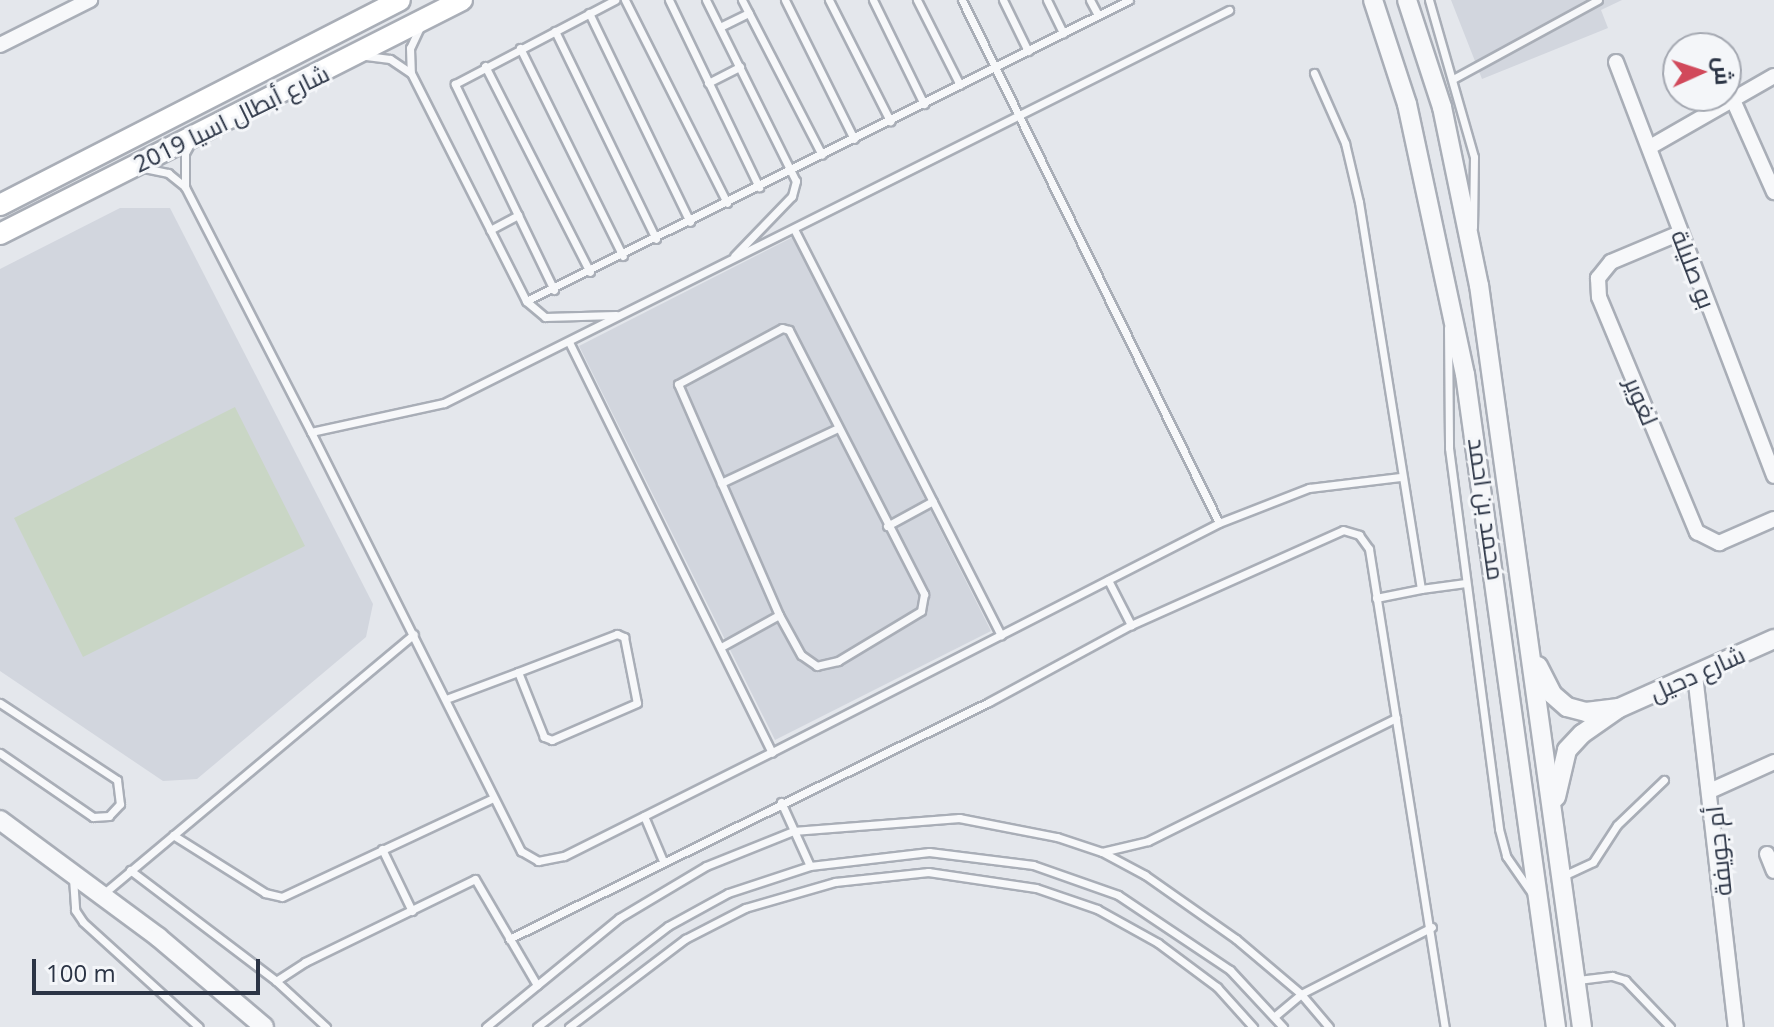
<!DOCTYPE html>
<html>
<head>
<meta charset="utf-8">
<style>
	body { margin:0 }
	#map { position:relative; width:1774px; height:1027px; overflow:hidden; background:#e4e7ec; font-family:"Open Sans",Cairo,sans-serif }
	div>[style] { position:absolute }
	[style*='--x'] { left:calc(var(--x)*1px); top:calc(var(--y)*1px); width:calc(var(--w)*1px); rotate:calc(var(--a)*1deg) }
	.built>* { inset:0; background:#d2d6de }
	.green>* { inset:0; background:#c9d6c5 }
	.roads { filter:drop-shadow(2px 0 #a9aeb7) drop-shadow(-2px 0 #a9aeb7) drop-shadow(0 2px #a9aeb7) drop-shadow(0 -2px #a9aeb7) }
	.service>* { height:7px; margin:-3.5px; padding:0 3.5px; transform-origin:3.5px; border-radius:3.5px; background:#f7f8fa }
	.minor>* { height:14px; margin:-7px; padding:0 7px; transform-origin:7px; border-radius:7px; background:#f7f8fa }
	.tertiary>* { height:18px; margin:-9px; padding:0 9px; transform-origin:9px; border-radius:9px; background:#f7f8fa }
	.secondary>* { height:20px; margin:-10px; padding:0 10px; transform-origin:10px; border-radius:10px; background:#fff }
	span { translate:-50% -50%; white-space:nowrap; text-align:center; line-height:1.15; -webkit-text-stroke:6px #f4f6f9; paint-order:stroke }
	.street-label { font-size:24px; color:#2b3445 }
	.north { position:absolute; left:1662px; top:32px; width:80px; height:80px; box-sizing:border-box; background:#f4f6f9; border:2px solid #a4a8b1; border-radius:50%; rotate:87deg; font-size:22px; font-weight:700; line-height:32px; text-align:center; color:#2b3445 }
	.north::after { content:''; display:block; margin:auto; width:28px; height:36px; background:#d1495b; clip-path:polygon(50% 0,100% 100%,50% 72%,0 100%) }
	.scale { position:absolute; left:32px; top:959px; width:228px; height:36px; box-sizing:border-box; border:4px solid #2b3445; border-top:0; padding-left:10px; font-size:24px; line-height:28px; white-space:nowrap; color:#2b3445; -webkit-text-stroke:6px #f4f6f9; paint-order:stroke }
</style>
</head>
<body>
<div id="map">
	<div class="built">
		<div style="clip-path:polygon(1451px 0,1622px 0,1601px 10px,1608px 28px,1482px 79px)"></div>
		<div style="clip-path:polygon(120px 208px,170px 208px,373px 604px,366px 637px,197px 779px,163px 781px,0 671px,0 269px)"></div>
		<div style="clip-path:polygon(793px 237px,991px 631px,775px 740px,579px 346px)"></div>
	</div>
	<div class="green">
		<div style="clip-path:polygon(235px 407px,305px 546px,83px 657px,14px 518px)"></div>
	</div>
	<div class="roads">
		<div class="service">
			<div style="--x:625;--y:0;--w:227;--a:63.3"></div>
			<div style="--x:669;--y:0;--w:208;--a:64.3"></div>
			<div style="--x:706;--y:0;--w:202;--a:63.6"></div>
			<div style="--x:796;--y:181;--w:16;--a:105"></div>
			<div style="--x:792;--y:196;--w:83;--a:134"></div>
			<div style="--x:742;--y:0;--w:174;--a:62.7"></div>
			<div style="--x:785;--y:0;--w:155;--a:63.6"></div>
			<div style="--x:829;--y:0;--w:136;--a:63.2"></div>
			<div style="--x:873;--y:0;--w:116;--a:63.9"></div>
			<div style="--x:917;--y:0;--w:95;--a:63.2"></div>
			<div style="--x:1003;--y:0;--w:57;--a:63.9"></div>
			<div style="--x:1047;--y:0;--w:37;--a:64"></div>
			<div style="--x:1090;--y:0;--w:17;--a:62"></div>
			<div style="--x:1429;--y:0;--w:163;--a:74"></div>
			<div style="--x:1474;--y:157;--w:70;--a:90.8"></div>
			<div style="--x:589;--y:13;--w:232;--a:64.2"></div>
			<div style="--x:420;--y:27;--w:23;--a:115"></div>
			<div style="--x:410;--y:48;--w:25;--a:88"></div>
			<div style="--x:411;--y:73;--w:255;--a:63.2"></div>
			<div style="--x:526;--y:301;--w:25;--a:40"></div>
			<div style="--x:545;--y:317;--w:71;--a:-1.6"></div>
			<div style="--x:720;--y:27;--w:32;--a:-26"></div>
			<div style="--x:555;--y:31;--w:231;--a:64.1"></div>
			<div style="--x:520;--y:48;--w:232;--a:63.7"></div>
			<div style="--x:366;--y:56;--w:24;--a:7"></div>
			<div style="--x:390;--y:59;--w:25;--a:34"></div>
			<div style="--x:485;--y:66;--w:231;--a:63"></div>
			<div style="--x:1314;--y:73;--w:77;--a:66.1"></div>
			<div style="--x:1345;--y:143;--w:61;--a:76.7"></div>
			<div style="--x:1359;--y:202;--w:392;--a:80.9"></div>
			<div style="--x:1421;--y:589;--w:45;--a:-7.6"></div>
			<div style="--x:1453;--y:79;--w:165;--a:-28.6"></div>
			<div style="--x:708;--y:83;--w:36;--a:-27"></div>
			<div style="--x:190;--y:144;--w:10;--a:119"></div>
			<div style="--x:185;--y:153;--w:34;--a:90"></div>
			<div style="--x:185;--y:187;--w:276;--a:62.8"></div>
			<div style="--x:311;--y:432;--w:136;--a:-12.3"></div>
			<div style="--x:444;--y:403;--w:878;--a:-26.59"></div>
			<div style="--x:144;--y:168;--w:25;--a:12"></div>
			<div style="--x:168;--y:173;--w:22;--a:39"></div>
			<div style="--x:794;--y:229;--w:456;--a:63"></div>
			<div style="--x:490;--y:230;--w:32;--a:-28"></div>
			<div style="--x:554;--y:290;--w:229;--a:-115.7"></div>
			<div style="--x:455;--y:84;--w:181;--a:-27.7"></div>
			<div style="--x:526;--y:301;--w:674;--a:-26.53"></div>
			<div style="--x:782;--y:328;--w:7;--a:16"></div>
			<div style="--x:789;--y:330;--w:297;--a:62.9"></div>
			<div style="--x:924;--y:594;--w:17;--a:100"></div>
			<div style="--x:921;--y:611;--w:97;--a:148.9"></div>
			<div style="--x:838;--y:661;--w:22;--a:167"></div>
			<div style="--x:817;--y:666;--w:19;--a:-145"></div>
			<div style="--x:801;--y:655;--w:46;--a:-118.8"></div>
			<div style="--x:779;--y:615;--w:252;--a:-113.6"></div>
			<div style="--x:678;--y:384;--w:118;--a:-28.3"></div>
			<div style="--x:1448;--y:328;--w:120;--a:89.5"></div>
			<div style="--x:1449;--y:448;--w:384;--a:82.5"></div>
			<div style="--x:1499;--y:829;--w:28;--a:75"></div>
			<div style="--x:1506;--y:856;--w:44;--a:55.2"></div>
			<div style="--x:569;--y:342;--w:458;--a:63.7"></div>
			<div style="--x:772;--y:752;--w:502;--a:-27.13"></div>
			<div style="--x:1219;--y:523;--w:583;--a:-116.17"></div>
			<div style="--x:311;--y:432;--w:469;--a:63.4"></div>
			<div style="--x:521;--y:851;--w:20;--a:30"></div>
			<div style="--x:538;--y:861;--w:26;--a:-11"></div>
			<div style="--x:564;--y:856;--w:233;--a:-26.6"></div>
			<div style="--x:721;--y:483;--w:129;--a:-25.2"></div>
			<div style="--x:1219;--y:523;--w:97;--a:-21.3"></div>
			<div style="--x:1309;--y:488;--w:92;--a:-6.9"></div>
			<div style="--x:887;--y:526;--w:52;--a:-28.5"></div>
			<div style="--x:1108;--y:580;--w:51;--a:62.9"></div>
			<div style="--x:1376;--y:598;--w:46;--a:-11.3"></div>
			<div style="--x:721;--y:647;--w:66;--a:-28.9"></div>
			<div style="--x:446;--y:699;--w:77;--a:-20.6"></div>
			<div style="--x:518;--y:672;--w:106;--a:-21"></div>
			<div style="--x:617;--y:634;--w:8;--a:23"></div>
			<div style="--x:624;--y:637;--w:67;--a:78.9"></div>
			<div style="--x:637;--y:703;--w:93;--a:156.5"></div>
			<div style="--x:552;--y:740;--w:9;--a:-159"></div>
			<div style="--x:544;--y:737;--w:70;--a:-111.8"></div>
			<div style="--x:0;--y:703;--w:140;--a:33.3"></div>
			<div style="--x:117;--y:780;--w:24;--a:83"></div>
			<div style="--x:120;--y:804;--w:16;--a:133"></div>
			<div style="--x:109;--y:816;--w:16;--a:176"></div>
			<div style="--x:93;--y:817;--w:113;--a:-145.5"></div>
			<div style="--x:781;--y:802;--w:70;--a:65.6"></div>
			<div style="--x:644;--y:816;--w:49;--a:67.1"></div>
			<div style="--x:173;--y:835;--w:109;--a:32.2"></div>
			<div style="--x:265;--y:893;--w:17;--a:13"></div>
			<div style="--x:282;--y:897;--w:233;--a:-25.1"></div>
			<div style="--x:382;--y:849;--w:69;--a:64.2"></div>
			<div style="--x:1102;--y:852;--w:47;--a:-13.4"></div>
			<div style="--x:1148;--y:841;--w:277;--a:-26.4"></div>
			<div style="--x:130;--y:870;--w:183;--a:37.2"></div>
			<div style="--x:276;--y:981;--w:68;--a:42.6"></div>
			<div style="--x:1563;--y:876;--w:33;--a:-25"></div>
			<div style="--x:1593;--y:862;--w:44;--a:-57"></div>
			<div style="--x:1617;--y:825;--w:65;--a:-43.8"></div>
			<div style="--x:73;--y:878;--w:32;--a:86"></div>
			<div style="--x:75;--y:910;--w:14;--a:56"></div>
			<div style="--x:83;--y:922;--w:156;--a:42.2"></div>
			<div style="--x:103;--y:894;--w:405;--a:-39.9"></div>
			<div style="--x:509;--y:939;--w:535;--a:-26.28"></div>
			<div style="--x:989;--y:702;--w:162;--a:-28.5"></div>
			<div style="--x:1131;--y:625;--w:232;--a:-24.1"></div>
			<div style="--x:1343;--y:530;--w:17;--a:17"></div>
			<div style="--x:1359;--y:535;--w:17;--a:54"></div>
			<div style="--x:1369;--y:549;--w:484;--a:81"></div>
			<div style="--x:1578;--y:980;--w:34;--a:-7"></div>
			<div style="--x:1612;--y:976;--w:14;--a:17"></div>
			<div style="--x:1625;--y:980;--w:65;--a:46.2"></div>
			<div style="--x:276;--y:981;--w:35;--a:-33"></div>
			<div style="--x:305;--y:962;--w:189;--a:-26"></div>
			<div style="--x:475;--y:879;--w:123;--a:59.7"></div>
			<div style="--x:1275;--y:1016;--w:34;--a:-40"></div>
			<div style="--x:1301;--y:994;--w:147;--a:-27.1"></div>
			<div style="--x:486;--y:1027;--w:172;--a:-39.3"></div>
			<div style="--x:619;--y:918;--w:101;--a:-30.9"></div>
			<div style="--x:706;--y:866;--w:94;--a:-21.9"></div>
			<div style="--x:793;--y:831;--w:167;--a:-4.5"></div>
			<div style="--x:959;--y:818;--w:100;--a:11"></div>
			<div style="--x:1057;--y:837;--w:47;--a:18.4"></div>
			<div style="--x:1102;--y:852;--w:49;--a:28.1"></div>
			<div style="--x:1145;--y:875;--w:111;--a:35.1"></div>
			<div style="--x:1236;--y:939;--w:85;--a:40.2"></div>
			<div style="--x:1301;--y:994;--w:43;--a:49.7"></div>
			<div style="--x:537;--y:1027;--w:165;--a:-37.6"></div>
			<div style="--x:668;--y:926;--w:68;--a:-28.8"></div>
			<div style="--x:728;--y:893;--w:86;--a:-18.2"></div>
			<div style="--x:810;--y:866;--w:120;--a:-6.7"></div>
			<div style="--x:929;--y:852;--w:105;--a:7.1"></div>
			<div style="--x:1033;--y:865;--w:90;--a:19.4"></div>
			<div style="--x:1118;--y:895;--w:135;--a:33.8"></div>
			<div style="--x:1230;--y:970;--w:78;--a:47.1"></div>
			<div style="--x:569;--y:1027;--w:146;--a:-37.2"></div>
			<div style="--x:685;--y:939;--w:68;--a:-27.3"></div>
			<div style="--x:745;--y:908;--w:94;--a:-16.1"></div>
			<div style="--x:835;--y:882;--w:94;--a:-6.1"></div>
			<div style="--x:928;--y:872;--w:109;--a:8.4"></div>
			<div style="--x:1036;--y:888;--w:65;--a:19"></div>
			<div style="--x:1097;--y:909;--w:70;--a:29.1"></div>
			<div style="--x:1158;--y:943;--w:74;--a:36.7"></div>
			<div style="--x:1217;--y:987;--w:54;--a:48"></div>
		</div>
		<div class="minor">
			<div style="--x:0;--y:45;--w:101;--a:-26.6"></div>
			<div style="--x:1616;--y:62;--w:443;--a:69.1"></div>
			<div style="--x:1733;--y:100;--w:101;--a:66"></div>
			<div style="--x:1650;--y:147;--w:143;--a:-29.8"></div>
			<div style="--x:1680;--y:233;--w:75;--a:157.2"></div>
			<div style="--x:1611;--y:262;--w:21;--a:129"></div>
			<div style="--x:1598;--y:278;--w:19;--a:87"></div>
			<div style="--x:1599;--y:297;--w:255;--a:67.4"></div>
			<div style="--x:1697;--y:532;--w:25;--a:27"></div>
			<div style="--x:1719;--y:543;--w:60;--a:-23.6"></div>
			<div style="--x:1695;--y:675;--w:354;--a:83.4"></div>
			<div style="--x:1712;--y:790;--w:68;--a:-24.3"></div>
			<div style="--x:1767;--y:854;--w:18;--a:68"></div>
		</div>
		<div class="tertiary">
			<div style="--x:1373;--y:0;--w:109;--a:71.9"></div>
			<div style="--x:1407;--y:104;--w:276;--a:77.9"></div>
			<div style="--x:1465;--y:374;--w:659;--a:82.07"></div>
			<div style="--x:1407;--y:0;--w:113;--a:71.9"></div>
			<div style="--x:1442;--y:107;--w:182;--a:78.3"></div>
			<div style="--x:1479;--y:285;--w:749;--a:82.1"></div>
			<div style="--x:1538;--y:666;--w:31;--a:63"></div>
			<div style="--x:1552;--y:694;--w:20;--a:41"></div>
			<div style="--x:1567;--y:707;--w:20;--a:15"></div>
			<div style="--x:1586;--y:712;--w:31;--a:-7"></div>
			<div style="--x:1556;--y:797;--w:48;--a:-76.8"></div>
			<div style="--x:1567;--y:750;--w:22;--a:-47"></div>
			<div style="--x:1582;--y:734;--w:45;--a:-35.1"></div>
			<div style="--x:1619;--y:708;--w:170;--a:-24"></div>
			<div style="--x:0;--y:820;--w:197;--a:36.5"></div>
			<div style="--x:158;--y:937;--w:139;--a:40.3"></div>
		</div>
		<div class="secondary">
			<div style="--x:0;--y:205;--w:449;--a:-27.1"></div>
			<div style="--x:0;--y:234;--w:518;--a:-26.86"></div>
		</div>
	</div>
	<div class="street-label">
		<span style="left:231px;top:118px;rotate:-26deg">شارع أبطال اسيا 2019</span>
		<span style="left:1694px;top:269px;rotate:69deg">بو صليلة</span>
		<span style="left:1642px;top:401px;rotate:67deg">لغوير</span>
		<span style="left:1487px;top:509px;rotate:82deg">محمد بن احمد</span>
		<span style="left:1697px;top:673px;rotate:-24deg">شارع دحيل</span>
		<span style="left:1718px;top:851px;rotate:-96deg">أم جويفة</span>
	</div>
	<div class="north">ش</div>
	<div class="scale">100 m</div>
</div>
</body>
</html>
